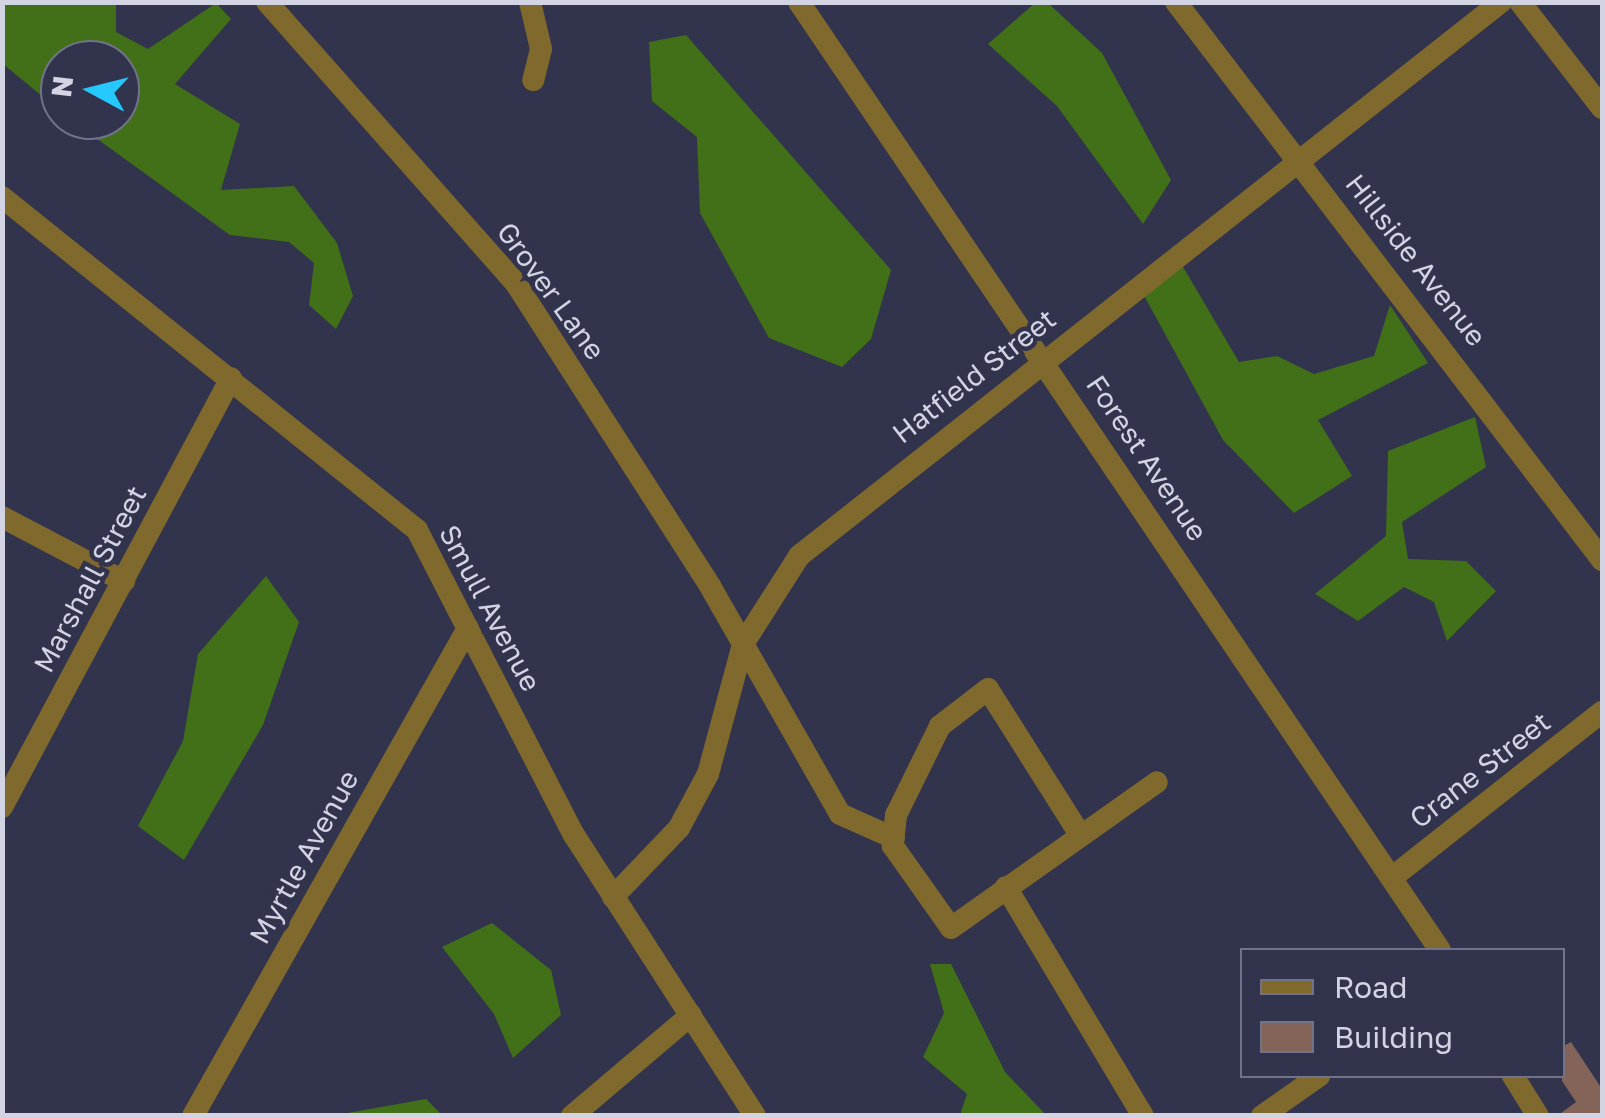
<!DOCTYPE html>
<html>
<head>
<meta charset="utf-8">
<style>
	body { margin:0 }
	#map { position:relative; width:1605px; height:1118px; overflow:hidden; background:#32334d; font-family:"Golos Text",sans-serif }
	div>[style] { position:absolute }
	[style*='--x'] { left:calc(var(--x)*1px); top:calc(var(--y)*1px); width:calc(var(--w)*1px); rotate:calc(var(--a)*1deg) }
	.forest>* { inset:0; background:#427018 }
	.building>* { inset:0; background:#846359 }
	.minor>* { height:22px; margin:-11px; padding:0 11px; transform-origin:11px; border-radius:11px; background:#80692d }
	span { translate:-50% -50%; white-space:nowrap; text-align:center; line-height:1.15; -webkit-text-stroke:9px #32334d; paint-order:stroke }
	.street-label { font-size:28px; color:#d2d4e4 }
	.frame { position:absolute; inset:0; border:5px solid #d2d4e4; pointer-events:none }
	.legend { position:absolute; left:1240px; top:948px; width:325px; height:130px; box-sizing:border-box; background:#32334d; border:2px solid #727389; margin:0; padding:12px 18px; list-style:none; font-size:30px; color:#d2d4e4 }
	.legend li { display:flex; align-items:center; gap:20px; height:50px }
	.legend b { width:50px; border:2px solid #727389 }
	.north { position:absolute; left:40px; top:40px; width:100px; height:100px; box-sizing:border-box; background:#32334d; border:2px solid #727389; border-radius:50%; rotate:277deg; font-size:28px; font-weight:700; line-height:40px; text-align:center; color:#d2d4e4 }
	.north::after { content:''; display:block; margin:auto; width:35px; height:45px; background:#26c9fe; clip-path:polygon(50% 0,100% 100%,50% 72%,0 100%) }
</style>
</head>
<body>
<div id="map">
	<div class="forest">
		<div style="clip-path:polygon(2px 3px,116px 3px,116px 32px,148px 49px,216px 3px,231px 19px,175px 84px,240px 124px,221px 190px,294px 186px,337px 243px,353px 296px,336px 329px,309px 305px,314px 263px,289px 242px,230px 235px,71px 120px,120px 120px,120px 60px,60px 60px,60px 111px,3px 64px)"></div>
		<div style="clip-path:polygon(1035px 3px,1048px 3px,1102px 53px,1171px 180px,1143px 224px,1057px 106px,988px 44px)"></div>
		<div style="clip-path:polygon(686px 35px,891px 270px,871px 339px,842px 367px,769px 338px,700px 213px,697px 137px,652px 101px,649px 42px)"></div>
		<div style="clip-path:polygon(1179px 260px,1239px 362px,1277px 356px,1314px 374px,1374px 356px,1390px 305px,1428px 363px,1318px 420px,1352px 476px,1294px 513px,1223px 440px,1141px 290px)"></div>
		<div style="clip-path:polygon(1475px 417px,1486px 467px,1402px 522px,1408px 559px,1466px 561px,1496px 591px,1447px 641px,1434px 602px,1404px 587px,1358px 621px,1315px 594px,1386px 536px,1388px 451px)"></div>
		<div style="clip-path:polygon(266px 576px,299px 622px,263px 725px,184px 860px,138px 826px,183px 741px,198px 654px)"></div>
		<div style="clip-path:polygon(492px 923px,551px 970px,561px 1015px,513px 1058px,494px 1014px,442px 947px)"></div>
		<div style="clip-path:polygon(930px 964px,951px 964px,1005px 1072px,1046px 1115px,960px 1115px,967px 1094px,923px 1057px,944px 1013px)"></div>
		<div style="clip-path:polygon(426px 1099px,442px 1115px,341px 1115px,342px 1114px)"></div>
	</div>
	<div class="building">
		<div style="clip-path:polygon(1571px 1042px,1602px 1089px,1602px 1116px,1557px 1116px,1576px 1102px,1562px 1081px,1562px 1047px)"></div>
	</div>
	<div class="minor">
		<div style="--x:267;--y:2;--w:374;--a:48.5"></div>
		<div style="--x:515;--y:282;--w:361;--a:57.3"></div>
		<div style="--x:710;--y:586;--w:262;--a:60.3"></div>
		<div style="--x:840;--y:814;--w:59;--a:24"></div>
		<div style="--x:530;--y:2;--w:48;--a:76.8"></div>
		<div style="--x:541;--y:49;--w:32;--a:104"></div>
		<div style="--x:799;--y:2;--w:1144;--a:55.94"></div>
		<div style="--x:1176;--y:2;--w:702;--a:52.64"></div>
		<div style="--x:1520;--y:2;--w:134;--a:52.3"></div>
		<div style="--x:2;--y:197;--w:532;--a:38.74"></div>
		<div style="--x:417;--y:530;--w:343;--a:62.8"></div>
		<div style="--x:574;--y:835;--w:334;--a:57.2"></div>
		<div style="--x:2;--y:517;--w:138;--a:27.7"></div>
		<div style="--x:2;--y:807;--w:486;--a:-61.9"></div>
		<div style="--x:1079;--y:833;--w:170;--a:-122.3"></div>
		<div style="--x:988;--y:689;--w:61;--a:142.4"></div>
		<div style="--x:940;--y:726;--w:99;--a:116.3"></div>
		<div style="--x:896;--y:815;--w:31;--a:96"></div>
		<div style="--x:893;--y:846;--w:100;--a:54.7"></div>
		<div style="--x:951;--y:928;--w:252;--a:-35.3"></div>
		<div style="--x:1394;--y:876;--w:265;--a:-38.3"></div>
		<div style="--x:1006;--y:887;--w:267;--a:59.1"></div>
		<div style="--x:613;--y:897;--w:95;--a:-46.3"></div>
		<div style="--x:679;--y:828;--w:61;--a:-61.8"></div>
		<div style="--x:708;--y:774;--w:135;--a:-74.9"></div>
		<div style="--x:743;--y:644;--w:104;--a:-57.5"></div>
		<div style="--x:799;--y:556;--w:894;--a:-38.28"></div>
		<div style="--x:1513;--y:1076;--w:47;--a:58"></div>
		<div style="--x:193;--y:1116;--w:560;--a:-60.6"></div>
		<div style="--x:572;--y:1116;--w:156;--a:-40.3"></div>
		<div style="--x:1262;--y:1116;--w:70;--a:-35.1"></div>
	</div>
	<div class="street-label">
		<span style="left:1416px;top:260px;rotate:52deg">Hillside Avenue</span>
		<span style="left:551px;top:291px;rotate:54deg">Grover Lane</span>
		<span style="left:974px;top:376px;rotate:-38deg">Hatfield Street</span>
		<span style="left:1147px;top:458px;rotate:56deg">Forest Avenue</span>
		<span style="left:90px;top:579px;rotate:-62deg">Marshall Street</span>
		<span style="left:490px;top:608px;rotate:62deg">Smull Avenue</span>
		<span style="left:1480px;top:770px;rotate:-38deg">Crane Street</span>
		<span style="left:304px;top:857px;rotate:-61deg">Myrtle Avenue</span>
	</div>
	<div class="frame"></div>
	<ul class="legend">
	<li><b style="height:12px;background:#80692d"></b>Road</li>
	<li><b style="height:28px;background:#846359"></b>Building</li>
	</ul>
	<div class="north">N</div>
</div>
</body>
</html>
